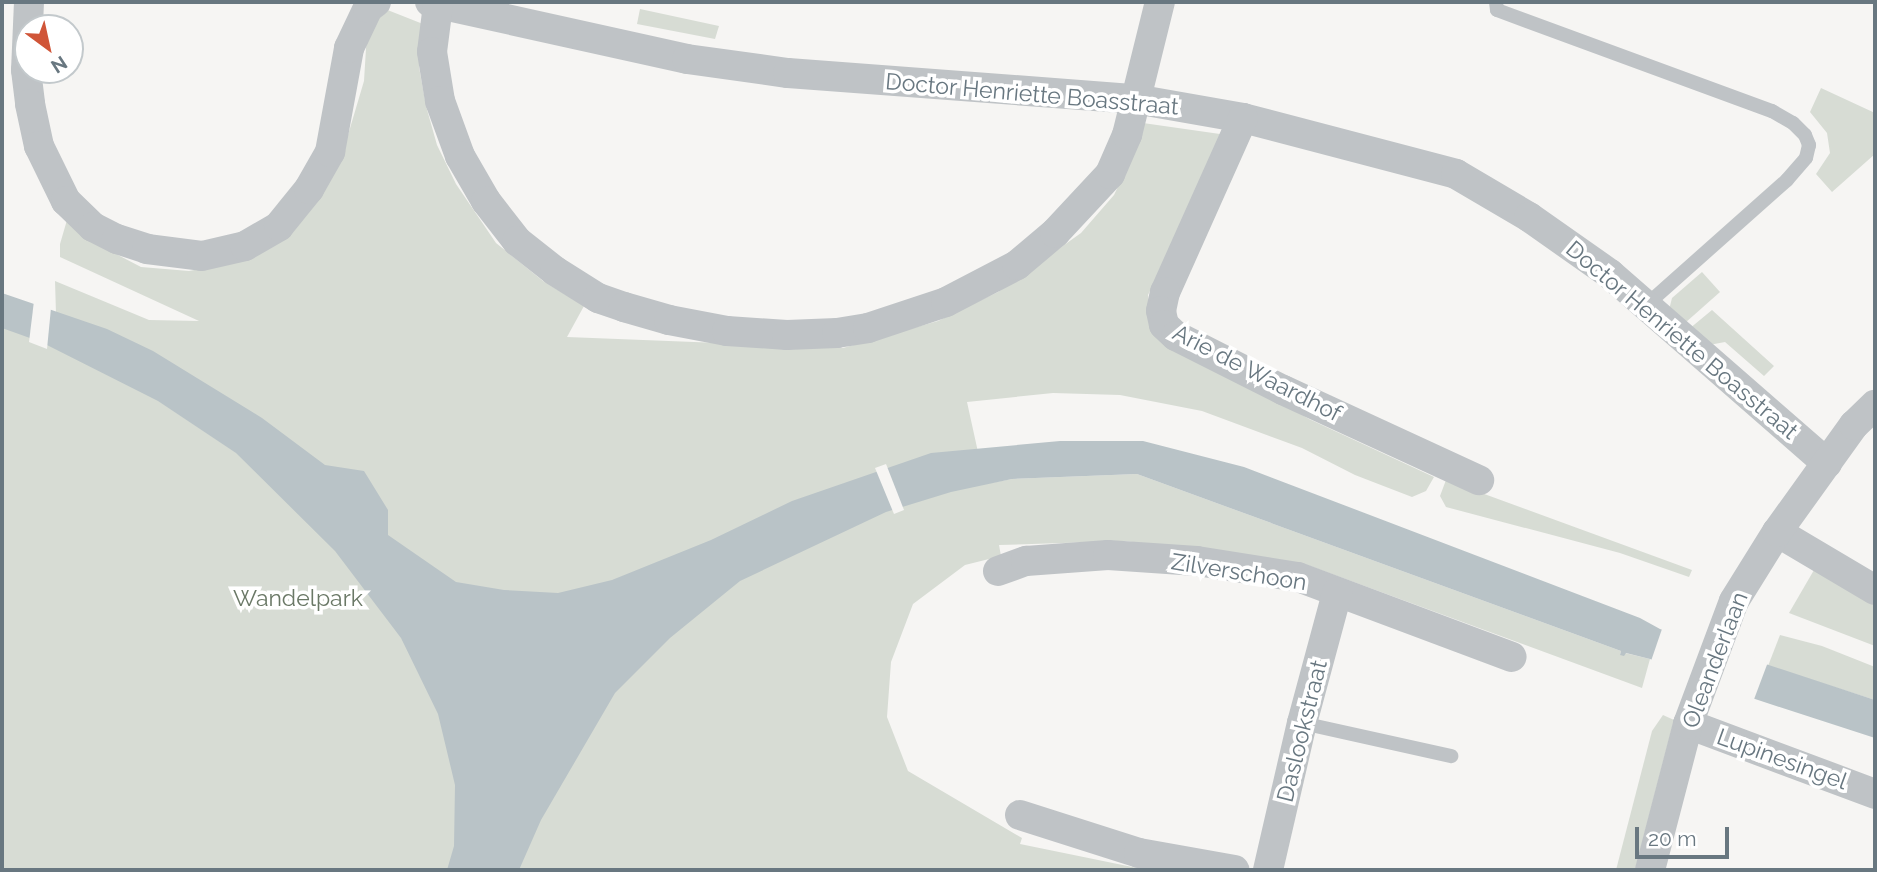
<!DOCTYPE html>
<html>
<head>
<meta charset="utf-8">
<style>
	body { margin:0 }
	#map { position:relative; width:1877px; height:872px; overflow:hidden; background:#f6f5f3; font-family:Raleway,sans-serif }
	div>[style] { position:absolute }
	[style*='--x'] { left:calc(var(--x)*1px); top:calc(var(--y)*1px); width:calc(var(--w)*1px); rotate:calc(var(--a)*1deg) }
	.green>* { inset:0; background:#d7dcd4 }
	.water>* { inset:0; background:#b9c3c7 }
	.pier>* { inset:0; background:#f6f5f3 }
	.service>* { height:14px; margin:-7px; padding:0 7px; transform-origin:7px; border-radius:7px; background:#bfc3c6 }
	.minor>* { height:30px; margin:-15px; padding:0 15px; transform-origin:15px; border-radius:15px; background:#bfc3c6 }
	span { translate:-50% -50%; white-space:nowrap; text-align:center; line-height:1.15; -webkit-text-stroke:7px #fff; paint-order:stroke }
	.street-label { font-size:23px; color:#687780 }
	.park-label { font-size:23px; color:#6a7866 }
	.frame { position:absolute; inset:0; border:4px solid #687780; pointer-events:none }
	.north { position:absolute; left:14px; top:14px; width:70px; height:70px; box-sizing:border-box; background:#fff; border:2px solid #c3c9cc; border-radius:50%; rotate:147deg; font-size:19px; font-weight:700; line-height:28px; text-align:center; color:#687780 }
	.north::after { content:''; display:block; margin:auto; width:24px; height:32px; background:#d05538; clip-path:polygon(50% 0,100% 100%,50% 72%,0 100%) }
	.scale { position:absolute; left:1635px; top:827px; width:94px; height:32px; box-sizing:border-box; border:4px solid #687780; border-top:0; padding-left:9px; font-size:21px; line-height:24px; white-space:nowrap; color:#687780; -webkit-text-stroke:5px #fff; paint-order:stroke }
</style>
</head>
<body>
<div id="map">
	<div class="green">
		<div style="clip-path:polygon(385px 9px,423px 24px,419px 67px,426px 106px,437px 145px,456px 184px,496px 243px,543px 281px,584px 306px,567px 337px,843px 348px,938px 321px,998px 292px,1081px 233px,1114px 195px,1133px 156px,1143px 123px,1227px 135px,1148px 295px,1151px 325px,1309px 419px,1434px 477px,1426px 491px,1412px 497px,1355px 475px,1302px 448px,1202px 411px,1120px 395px,1053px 393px,967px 402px,985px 484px,1012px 479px,1137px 474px,1621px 651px,1620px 655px,1625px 653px,1650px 659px,1642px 688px,1302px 563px,1125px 541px,999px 545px,1001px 556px,965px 565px,913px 604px,891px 662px,887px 717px,908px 771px,1022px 838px,1020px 844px,1147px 870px,2px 870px,2px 315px,64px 316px,56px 314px,55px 281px,149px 320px,199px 321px,60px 257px,60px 244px,67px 220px,93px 242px,141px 267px,189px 271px,235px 262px,345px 145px,364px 81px,367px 32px)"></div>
		<div style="clip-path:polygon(640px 9px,719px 26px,715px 39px,637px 24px)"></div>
		<div style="clip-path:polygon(1821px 88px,1875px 113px,1875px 154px,1832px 192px,1816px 174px,1830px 153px,1827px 133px,1810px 112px)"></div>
		<div style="clip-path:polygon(1702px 272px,1720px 292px,1685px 323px,1669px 310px,1672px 298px)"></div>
		<div style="clip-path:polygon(1712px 310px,1774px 366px,1764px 376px,1725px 342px,1709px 345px,1689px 329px)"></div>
		<div style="clip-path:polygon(1446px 480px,1692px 570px,1689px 577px,1620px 553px,1446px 507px,1440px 496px)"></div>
		<div style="clip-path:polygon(1814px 570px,1875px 602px,1875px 646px,1789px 613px)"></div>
		<div style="clip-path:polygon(1780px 635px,1822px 646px,1875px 667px,1875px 700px,1768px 666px)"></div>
		<div style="clip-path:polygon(1663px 715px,1674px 720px,1635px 870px,1616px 870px,1652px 731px)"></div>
	</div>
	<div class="water">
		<div style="clip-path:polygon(2px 293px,107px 329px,153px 351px,262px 418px,325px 465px,364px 471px,388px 510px,388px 535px,456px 582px,504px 590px,558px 593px,612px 580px,711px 540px,792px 501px,931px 453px,1060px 441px,1143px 441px,1244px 467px,1640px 618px,1660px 629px,1875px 700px,1875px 738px,1755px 699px,1650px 659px,1626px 653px,1624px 656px,1620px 655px,1621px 651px,1137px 474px,1012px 479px,951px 492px,886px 512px,740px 581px,670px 638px,615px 693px,541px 820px,519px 870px,447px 870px,454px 846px,455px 785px,438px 714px,401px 638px,335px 551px,236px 453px,158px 401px,41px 342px,2px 328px)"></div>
	</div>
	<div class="pier">
		<div style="clip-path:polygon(34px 301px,51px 308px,47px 349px,29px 342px)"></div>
		<div style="clip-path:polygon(886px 464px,904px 510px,894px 514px,875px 468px)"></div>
		<div style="clip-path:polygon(1663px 626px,1768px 662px,1753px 702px,1650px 664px)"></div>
	</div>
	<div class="service">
		<div style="--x:1496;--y:2;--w:8;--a:83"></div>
		<div style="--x:1497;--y:10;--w:293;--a:20.2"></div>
		<div style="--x:1772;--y:111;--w:24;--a:30"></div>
		<div style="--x:1793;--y:123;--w:17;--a:45"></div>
		<div style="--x:1805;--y:135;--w:11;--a:68"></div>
		<div style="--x:1809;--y:145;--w:13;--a:103"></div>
		<div style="--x:1806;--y:158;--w:29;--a:131"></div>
		<div style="--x:1787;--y:180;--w:190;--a:138.4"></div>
		<div style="--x:1302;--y:723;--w:153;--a:12.5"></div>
	</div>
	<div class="minor">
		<div style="--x:29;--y:2;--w:68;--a:92.5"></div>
		<div style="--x:26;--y:70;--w:34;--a:83"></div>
		<div style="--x:30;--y:104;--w:43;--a:77.9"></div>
		<div style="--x:39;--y:146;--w:61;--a:63.9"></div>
		<div style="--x:66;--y:201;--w:37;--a:44"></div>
		<div style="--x:93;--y:227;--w:27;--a:27"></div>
		<div style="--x:117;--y:239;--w:32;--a:18"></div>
		<div style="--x:147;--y:249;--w:55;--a:7.3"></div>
		<div style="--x:202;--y:256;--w:44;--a:-13.1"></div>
		<div style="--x:245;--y:246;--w:39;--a:-30"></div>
		<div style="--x:279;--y:226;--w:48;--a:-51"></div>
		<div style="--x:309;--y:189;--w:43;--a:-60.4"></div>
		<div style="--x:330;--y:152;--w:106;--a:-79.6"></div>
		<div style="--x:349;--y:48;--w:44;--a:-64.6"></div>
		<div style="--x:368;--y:8;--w:10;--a:-37"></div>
		<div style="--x:430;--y:2;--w:263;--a:12.5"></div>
		<div style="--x:687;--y:59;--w:102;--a:7.9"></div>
		<div style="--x:788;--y:73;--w:348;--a:4.3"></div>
		<div style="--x:1135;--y:99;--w:110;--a:10"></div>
		<div style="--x:1243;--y:118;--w:220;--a:14.7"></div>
		<div style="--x:1456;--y:174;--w:85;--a:30.5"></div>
		<div style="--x:1529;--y:217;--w:99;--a:35.1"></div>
		<div style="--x:1610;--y:274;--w:288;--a:41.1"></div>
		<div style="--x:438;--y:5;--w:47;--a:97.3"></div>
		<div style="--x:432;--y:52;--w:50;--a:80.7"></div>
		<div style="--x:440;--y:101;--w:59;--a:70"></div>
		<div style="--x:460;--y:156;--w:52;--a:60"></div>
		<div style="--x:486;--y:201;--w:51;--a:52.2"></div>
		<div style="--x:517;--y:241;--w:48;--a:38.3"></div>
		<div style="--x:555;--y:271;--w:51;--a:32.1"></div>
		<div style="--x:598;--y:298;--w:28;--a:19"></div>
		<div style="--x:624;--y:307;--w:47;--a:16.1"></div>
		<div style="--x:669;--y:320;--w:59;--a:10.7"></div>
		<div style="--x:727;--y:331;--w:60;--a:3.8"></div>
		<div style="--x:787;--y:335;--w:50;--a:-2.3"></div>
		<div style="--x:837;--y:333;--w:31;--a:-9"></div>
		<div style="--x:868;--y:328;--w:82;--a:-18.4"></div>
		<div style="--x:946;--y:302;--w:80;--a:-27.5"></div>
		<div style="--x:1017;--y:265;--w:50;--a:-40.1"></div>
		<div style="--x:1055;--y:233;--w:81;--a:-47"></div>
		<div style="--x:1110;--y:174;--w:43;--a:-66.4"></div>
		<div style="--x:1127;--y:135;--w:137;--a:-76.1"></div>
		<div style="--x:1243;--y:118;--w:191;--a:114.1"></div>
		<div style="--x:1165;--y:292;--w:19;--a:102"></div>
		<div style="--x:1161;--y:311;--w:14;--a:78"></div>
		<div style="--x:1164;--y:325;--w:16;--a:43"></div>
		<div style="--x:1176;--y:336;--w:120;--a:26.8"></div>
		<div style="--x:1283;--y:390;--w:216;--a:24.7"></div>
		<div style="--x:1777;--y:532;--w:114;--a:30.6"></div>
		<div style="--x:998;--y:571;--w:30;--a:-20"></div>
		<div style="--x:1026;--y:561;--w:82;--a:-4.2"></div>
		<div style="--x:1108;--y:555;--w:89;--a:3.9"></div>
		<div style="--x:1197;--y:561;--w:102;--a:9"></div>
		<div style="--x:1298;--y:577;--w:228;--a:20.5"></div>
		<div style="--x:1688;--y:724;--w:200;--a:20.5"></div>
		<div style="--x:1020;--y:815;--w:125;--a:17.7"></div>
		<div style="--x:1139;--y:853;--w:97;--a:10.1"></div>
		<div style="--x:1268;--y:870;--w:151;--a:-77"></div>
		<div style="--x:1302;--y:723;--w:135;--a:-74.9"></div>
		<div style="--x:1650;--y:870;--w:151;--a:-75.4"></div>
		<div style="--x:1688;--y:724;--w:131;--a:-69.5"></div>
		<div style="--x:1734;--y:601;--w:81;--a:-58.1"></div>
		<div style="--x:1777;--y:532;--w:132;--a:-54.3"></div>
		<div style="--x:1854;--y:425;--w:29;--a:-44"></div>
	</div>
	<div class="street-label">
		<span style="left:1032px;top:94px;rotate:5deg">Doctor Henriette Boasstraat</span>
		<span style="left:1682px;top:340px;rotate:40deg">Doctor Henriette Boasstraat</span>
		<span style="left:1257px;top:373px;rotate:27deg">Arie de Waardhof</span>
		<span style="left:1239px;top:572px;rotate:9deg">Zilverschoon</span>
		<span style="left:1715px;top:660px;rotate:-69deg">Oleanderlaan</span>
		<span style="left:1302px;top:731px;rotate:-76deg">Daslookstraat</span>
		<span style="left:1782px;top:759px;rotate:20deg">Lupinesingel</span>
	</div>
	<div class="park-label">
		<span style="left:298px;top:598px">Wandelpark</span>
	</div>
	<div class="frame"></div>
	<div class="north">N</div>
	<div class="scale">20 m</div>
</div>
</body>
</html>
